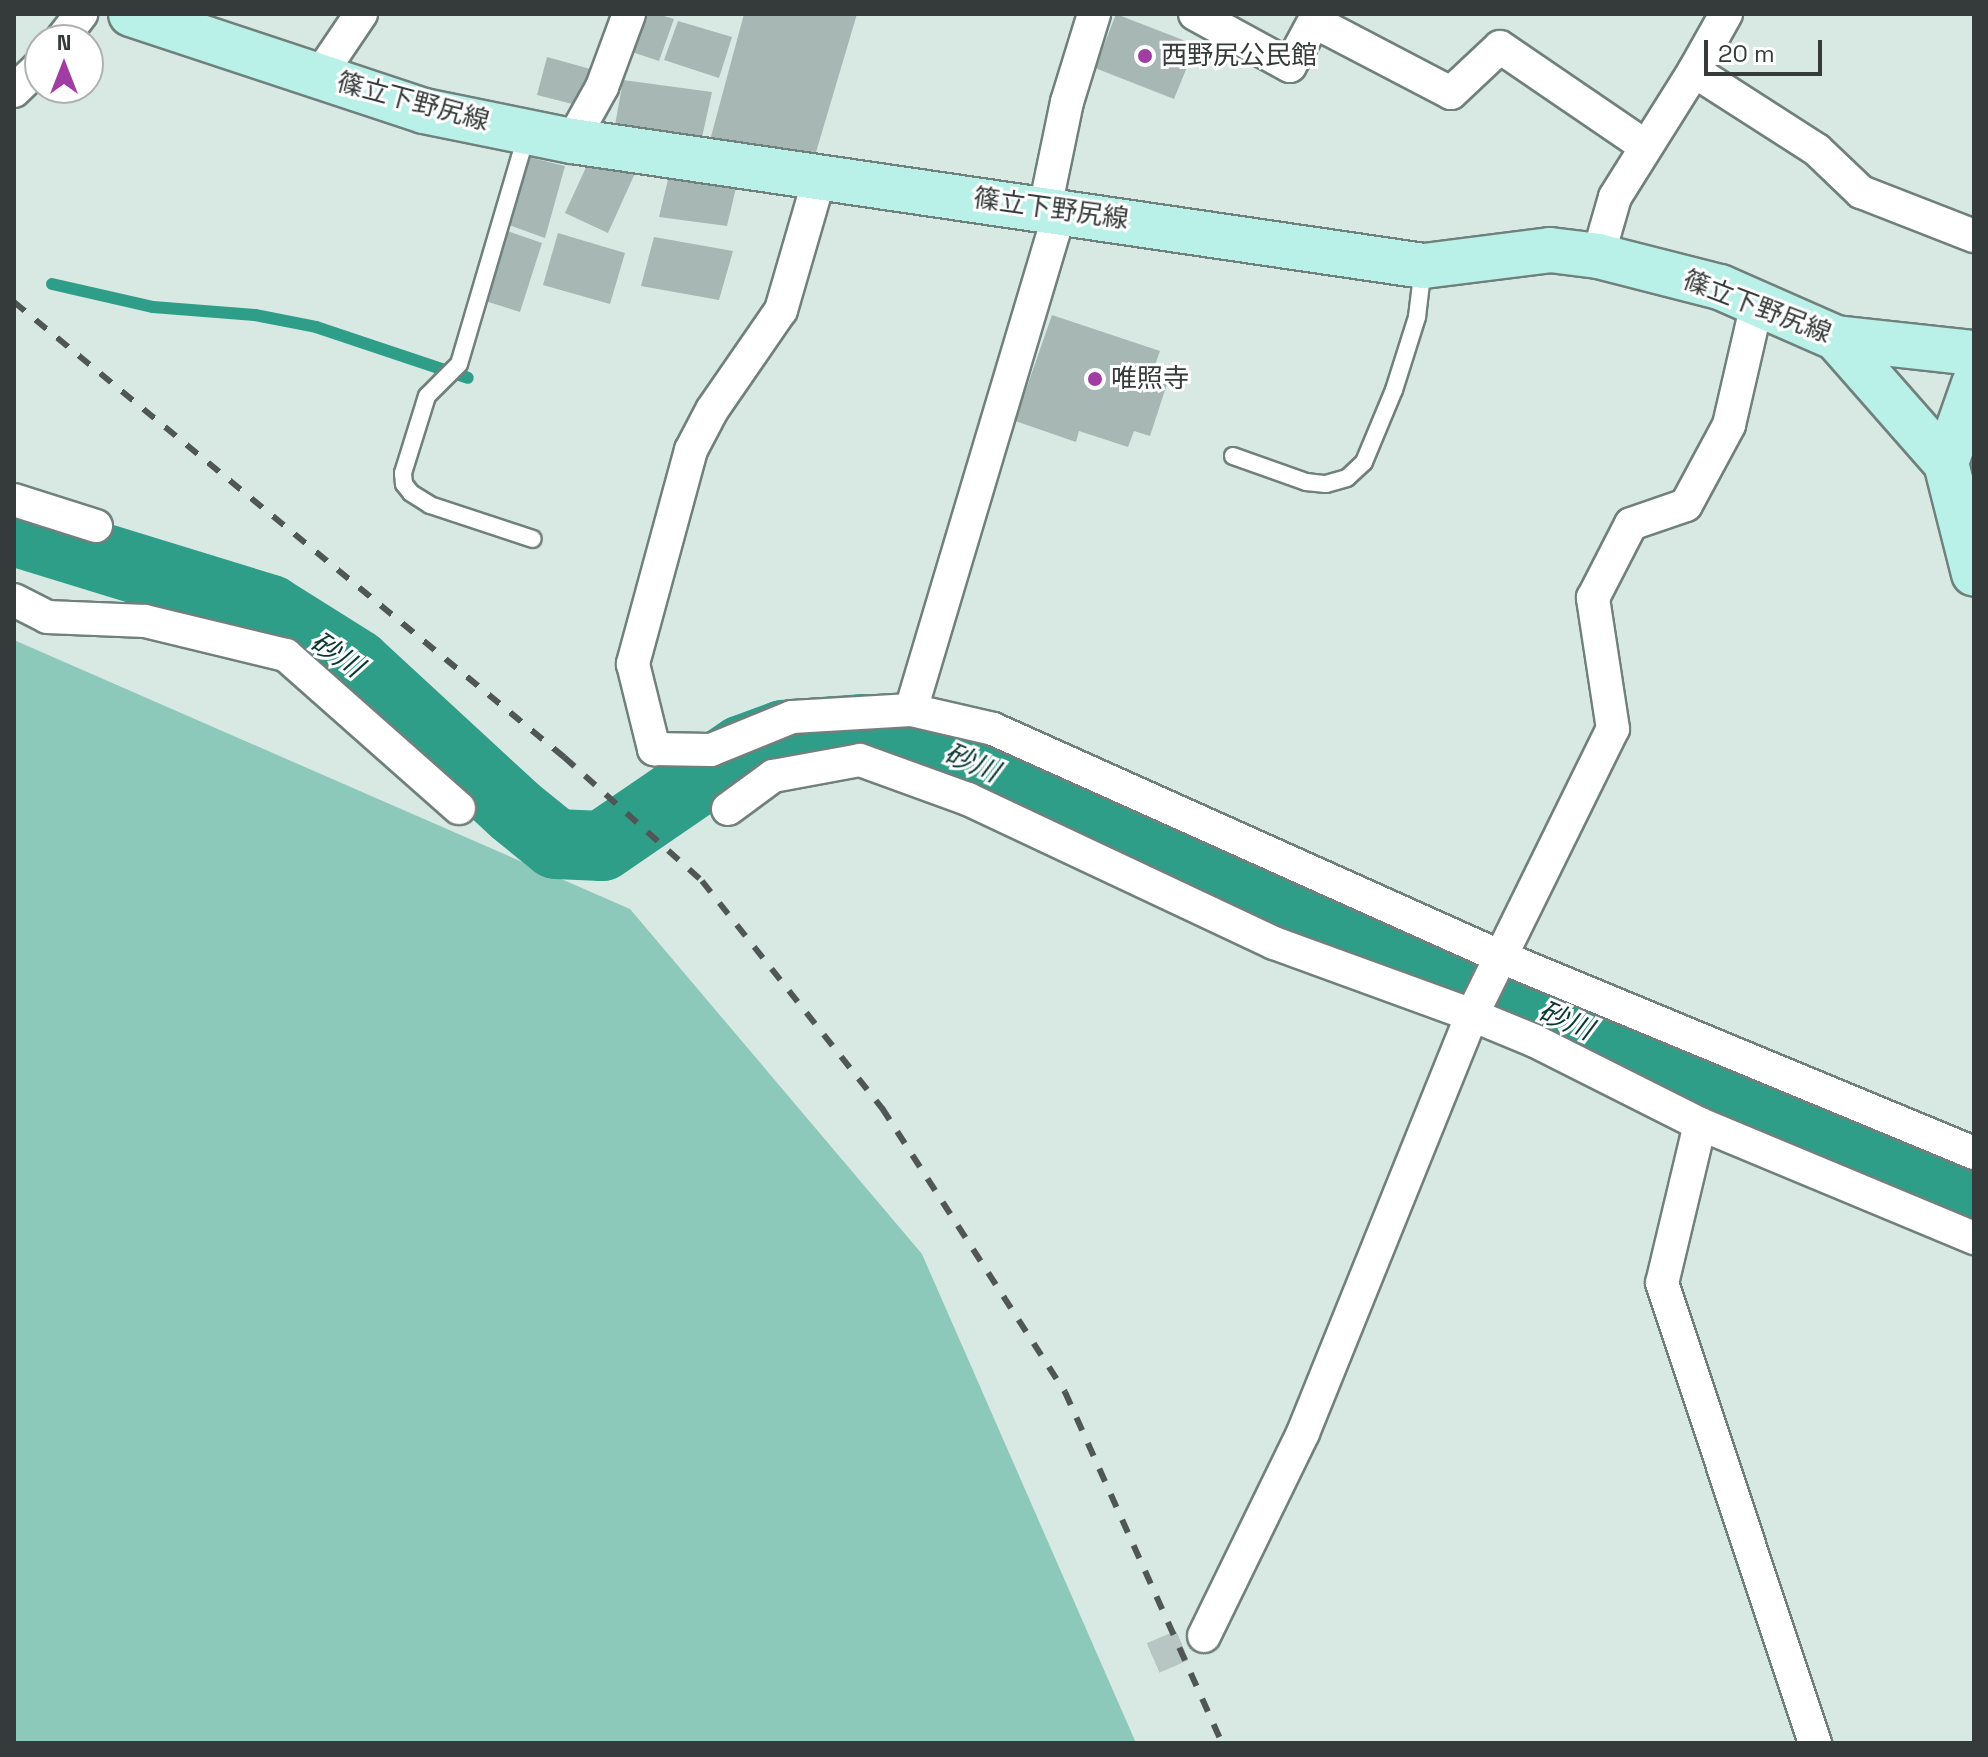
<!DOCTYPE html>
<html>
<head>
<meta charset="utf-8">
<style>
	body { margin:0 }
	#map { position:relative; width:1988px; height:1757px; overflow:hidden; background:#d8e9e4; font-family:"Space Grotesk","Noto Sans JP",sans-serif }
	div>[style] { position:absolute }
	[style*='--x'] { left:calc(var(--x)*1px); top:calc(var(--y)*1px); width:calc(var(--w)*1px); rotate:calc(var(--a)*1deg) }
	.green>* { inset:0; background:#8dc9ba }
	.stream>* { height:12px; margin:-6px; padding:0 6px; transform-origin:6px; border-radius:6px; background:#2f9e89 }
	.river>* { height:70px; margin:-35px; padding:0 35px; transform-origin:35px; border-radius:35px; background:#2f9e89 }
	.building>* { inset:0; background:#a7b7b3 }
	.minor-tunnel>* { height:32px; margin-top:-16px; transform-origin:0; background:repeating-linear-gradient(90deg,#b7c6c2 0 32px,transparent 0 48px) }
	.roads { filter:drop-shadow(2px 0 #70807c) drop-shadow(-2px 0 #70807c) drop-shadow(0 2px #70807c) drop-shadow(0 -2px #70807c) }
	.service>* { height:16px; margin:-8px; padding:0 8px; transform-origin:8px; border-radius:8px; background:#fff }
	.minor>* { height:32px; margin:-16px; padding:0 16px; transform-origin:16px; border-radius:16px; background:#fff }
	.secondary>* { height:44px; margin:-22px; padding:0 22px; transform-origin:22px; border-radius:22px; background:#b9f0e7 }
	.rail>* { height:6px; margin-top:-3px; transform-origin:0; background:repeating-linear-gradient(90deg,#4f5655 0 14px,transparent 0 28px) }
	.dots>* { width:22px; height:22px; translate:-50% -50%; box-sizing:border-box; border:4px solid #fff; border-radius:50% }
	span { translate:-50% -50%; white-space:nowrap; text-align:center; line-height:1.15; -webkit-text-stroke:6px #fff; paint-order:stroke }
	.poi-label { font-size:26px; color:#353b3a }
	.left { translate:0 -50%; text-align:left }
	.street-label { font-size:26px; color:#353b3a }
	.water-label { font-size:28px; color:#083a31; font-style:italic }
	.frame { position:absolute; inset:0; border:16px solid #353b3a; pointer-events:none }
	.north { position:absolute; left:24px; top:24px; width:80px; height:80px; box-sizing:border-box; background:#fff; border:2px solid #aeb1b0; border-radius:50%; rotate:0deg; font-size:22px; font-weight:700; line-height:32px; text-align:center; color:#353b3a }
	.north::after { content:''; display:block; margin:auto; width:28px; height:36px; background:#a13da2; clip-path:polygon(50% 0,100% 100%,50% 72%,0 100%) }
	.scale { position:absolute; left:1704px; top:40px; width:118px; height:36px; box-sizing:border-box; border:4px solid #353b3a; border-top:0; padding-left:10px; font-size:24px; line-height:28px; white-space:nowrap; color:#353b3a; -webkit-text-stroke:6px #fff; paint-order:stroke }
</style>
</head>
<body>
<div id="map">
	<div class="green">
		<div style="clip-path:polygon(14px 640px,630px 909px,922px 1254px,1136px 1743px,14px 1743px)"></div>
	</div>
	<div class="stream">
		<div style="--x:52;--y:284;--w:104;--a:12.8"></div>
		<div style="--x:153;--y:307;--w:102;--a:4.5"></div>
		<div style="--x:255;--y:315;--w:62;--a:11.1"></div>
		<div style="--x:316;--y:327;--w:160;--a:18.5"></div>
	</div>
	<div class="river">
		<div style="--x:14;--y:531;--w:268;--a:17.1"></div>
		<div style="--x:270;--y:610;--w:102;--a:32.1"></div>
		<div style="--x:356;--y:664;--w:215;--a:42.7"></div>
		<div style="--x:514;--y:810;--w:54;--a:39"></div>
		<div style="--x:556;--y:844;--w:46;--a:2.5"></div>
		<div style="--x:602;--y:846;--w:170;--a:-34.4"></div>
		<div style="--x:742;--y:750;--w:44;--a:-20.1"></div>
		<div style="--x:783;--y:735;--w:79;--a:-4.3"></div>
		<div style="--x:862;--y:729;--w:70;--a:12.4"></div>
		<div style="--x:930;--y:744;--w:1138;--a:23.41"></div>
	</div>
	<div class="building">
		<div style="clip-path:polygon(635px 14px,657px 14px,674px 19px,659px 61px,623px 49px)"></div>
		<div style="clip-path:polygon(744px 14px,857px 14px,814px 159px,709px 144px)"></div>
		<div style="clip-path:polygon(1116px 14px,1196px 45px,1174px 99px,1095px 68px)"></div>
		<div style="clip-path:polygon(678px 21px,732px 37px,719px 78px,664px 60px)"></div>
		<div style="clip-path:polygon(547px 57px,594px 70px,584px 107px,537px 95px)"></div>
		<div style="clip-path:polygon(623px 80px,712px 92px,701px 142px,614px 131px)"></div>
		<div style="clip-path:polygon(593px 152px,636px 171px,608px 233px,565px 213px)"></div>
		<div style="clip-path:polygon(528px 157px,565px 166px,545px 238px,509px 225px)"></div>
		<div style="clip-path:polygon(671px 167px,739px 175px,727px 226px,659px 217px)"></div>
		<div style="clip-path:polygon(507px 231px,542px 243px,520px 312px,485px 301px)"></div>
		<div style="clip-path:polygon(558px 233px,625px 253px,610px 304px,543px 285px)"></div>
		<div style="clip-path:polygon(654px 237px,733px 251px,719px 300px,641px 286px)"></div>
		<div style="clip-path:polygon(1052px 315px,1160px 351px,1151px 376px,1168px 381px,1150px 436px,1134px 431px,1128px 447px,1079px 431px,1076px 442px,1015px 421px)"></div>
	</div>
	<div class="minor-tunnel">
		<div style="--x:1153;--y:1658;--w:56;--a:-23.3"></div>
	</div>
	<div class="roads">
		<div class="service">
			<div style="--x:527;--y:133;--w:241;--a:106.4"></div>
			<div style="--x:459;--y:364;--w:45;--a:135"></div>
			<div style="--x:427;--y:396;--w:81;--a:107.3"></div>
			<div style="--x:403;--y:473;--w:11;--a:85"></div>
			<div style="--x:404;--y:484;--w:11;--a:52"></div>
			<div style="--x:411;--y:493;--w:22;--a:32"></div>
			<div style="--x:430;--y:505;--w:108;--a:18.3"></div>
			<div style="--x:1233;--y:456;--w:77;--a:19.6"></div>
			<div style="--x:1306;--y:482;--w:20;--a:6"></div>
			<div style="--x:1326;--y:484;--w:22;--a:-16"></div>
			<div style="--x:1347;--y:478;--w:23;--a:-43"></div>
			<div style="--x:1364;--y:462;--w:78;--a:-67.4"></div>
			<div style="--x:1394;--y:390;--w:77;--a:-72.5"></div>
			<div style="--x:1417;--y:317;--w:50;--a:-83.2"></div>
		</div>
		<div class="minor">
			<div style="--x:1195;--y:14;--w:108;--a:28.7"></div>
			<div style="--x:1290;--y:66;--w:59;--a:-61.7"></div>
			<div style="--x:1726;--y:14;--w:65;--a:119.3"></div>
			<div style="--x:1694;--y:71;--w:146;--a:32.7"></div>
			<div style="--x:1817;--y:150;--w:61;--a:43.7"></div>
			<div style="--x:1861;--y:192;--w:121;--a:21.3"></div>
			<div style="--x:1315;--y:22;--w:153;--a:27.6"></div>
			<div style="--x:1451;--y:93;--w:67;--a:-43.2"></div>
			<div style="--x:1500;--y:47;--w:176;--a:34.3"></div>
			<div style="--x:61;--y:40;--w:33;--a:-52"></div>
			<div style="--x:319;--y:76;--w:75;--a:-55.9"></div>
			<div style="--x:14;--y:91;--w:36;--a:-44"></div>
			<div style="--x:572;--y:141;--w:62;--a:-60.9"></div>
			<div style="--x:602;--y:87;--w:78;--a:-69.7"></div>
			<div style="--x:820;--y:176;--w:140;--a:106.2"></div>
			<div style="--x:781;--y:310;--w:121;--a:124.6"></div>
			<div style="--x:712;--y:410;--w:45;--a:117.7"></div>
			<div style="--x:691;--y:450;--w:222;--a:105.2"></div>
			<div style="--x:633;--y:664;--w:88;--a:76.1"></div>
			<div style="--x:654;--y:749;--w:57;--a:1"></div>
			<div style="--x:711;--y:750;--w:87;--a:-22.2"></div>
			<div style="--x:792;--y:717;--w:119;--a:-3.4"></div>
			<div style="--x:911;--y:710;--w:521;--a:-73.37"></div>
			<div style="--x:1045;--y:208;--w:108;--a:-78.3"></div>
			<div style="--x:1067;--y:102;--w:92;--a:-72.9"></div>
			<div style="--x:1598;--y:256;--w:61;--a:-73.9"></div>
			<div style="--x:1615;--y:197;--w:149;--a:-57.9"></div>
			<div style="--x:14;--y:500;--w:86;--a:17.6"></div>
			<div style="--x:14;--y:600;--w:37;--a:27"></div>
			<div style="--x:47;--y:617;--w:98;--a:2.3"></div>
			<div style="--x:145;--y:621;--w:145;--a:13.6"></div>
			<div style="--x:286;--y:655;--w:231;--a:41.5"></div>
			<div style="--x:911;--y:710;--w:84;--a:13"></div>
			<div style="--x:993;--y:729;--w:557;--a:24.17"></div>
			<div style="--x:1501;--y:957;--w:512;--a:22.51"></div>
			<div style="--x:728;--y:809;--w:56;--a:-36.3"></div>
			<div style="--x:773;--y:776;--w:88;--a:-10.4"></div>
			<div style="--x:860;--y:760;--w:115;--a:19.9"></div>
			<div style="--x:968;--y:799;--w:338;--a:25.2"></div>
			<div style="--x:1274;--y:943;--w:211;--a:20"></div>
			<div style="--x:1472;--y:1015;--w:319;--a:-63.8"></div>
			<div style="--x:1613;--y:729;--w:133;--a:-98.7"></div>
			<div style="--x:1593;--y:598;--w:83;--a:-62.8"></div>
			<div style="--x:1631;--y:524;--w:58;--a:-19.1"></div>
			<div style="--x:1686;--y:505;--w:91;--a:-61.7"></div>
			<div style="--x:1729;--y:425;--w:124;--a:-77"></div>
			<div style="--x:1700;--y:1124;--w:163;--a:103.4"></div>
			<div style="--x:1662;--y:1283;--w:485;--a:71.6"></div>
			<div style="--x:1204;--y:1636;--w:226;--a:-64"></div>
			<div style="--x:1303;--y:1433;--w:451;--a:-68"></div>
			<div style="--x:1472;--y:1015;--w:68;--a:22.4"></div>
			<div style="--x:1535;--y:1041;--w:185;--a:26.7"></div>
			<div style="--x:1700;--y:1124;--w:297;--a:22.6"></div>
		</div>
		<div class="secondary">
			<div style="--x:131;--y:14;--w:309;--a:18.3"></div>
			<div style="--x:424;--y:111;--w:151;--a:11.5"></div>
			<div style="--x:572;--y:141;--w:861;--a:8.35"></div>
			<div style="--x:1424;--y:266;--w:127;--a:-7.2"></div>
			<div style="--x:1550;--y:250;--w:48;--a:7.1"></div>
			<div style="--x:1598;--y:256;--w:126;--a:14.3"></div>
			<div style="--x:1720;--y:287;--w:127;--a:23.7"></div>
			<div style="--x:1836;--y:338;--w:139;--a:6.2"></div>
			<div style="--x:1836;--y:338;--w:167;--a:48.7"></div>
			<div style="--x:1946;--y:463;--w:114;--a:75.8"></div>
			<div style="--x:1946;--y:463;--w:84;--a:-70.5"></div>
		</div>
	</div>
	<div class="rail">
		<div style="--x:14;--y:302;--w:714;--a:39.6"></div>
		<div style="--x:564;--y:757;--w:186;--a:41.9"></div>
		<div style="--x:702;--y:881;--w:290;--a:51.6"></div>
		<div style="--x:882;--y:1108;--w:338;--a:57.2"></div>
		<div style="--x:1065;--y:1392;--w:385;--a:65.9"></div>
	</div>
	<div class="dots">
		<div style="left:1145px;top:56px;background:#a13da2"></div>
		<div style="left:1095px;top:379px;background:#a13da2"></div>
	</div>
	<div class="poi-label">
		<span class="left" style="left:1161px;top:56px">西野尻公民館</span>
		<span class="left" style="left:1111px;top:379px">唯照寺</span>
	</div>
	<div class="street-label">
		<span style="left:413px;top:102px;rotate:15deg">篠立下野尻線</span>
		<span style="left:1051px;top:209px;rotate:8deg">篠立下野尻線</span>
		<span style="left:1757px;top:307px;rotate:21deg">篠立下野尻線</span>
	</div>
	<div class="water-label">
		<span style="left:337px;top:654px;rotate:34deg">砂川</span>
		<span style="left:972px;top:762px;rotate:23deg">砂川</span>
		<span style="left:1566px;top:1020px;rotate:23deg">砂川</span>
	</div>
	<div class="frame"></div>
	<div class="north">N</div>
	<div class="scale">20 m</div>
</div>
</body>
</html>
